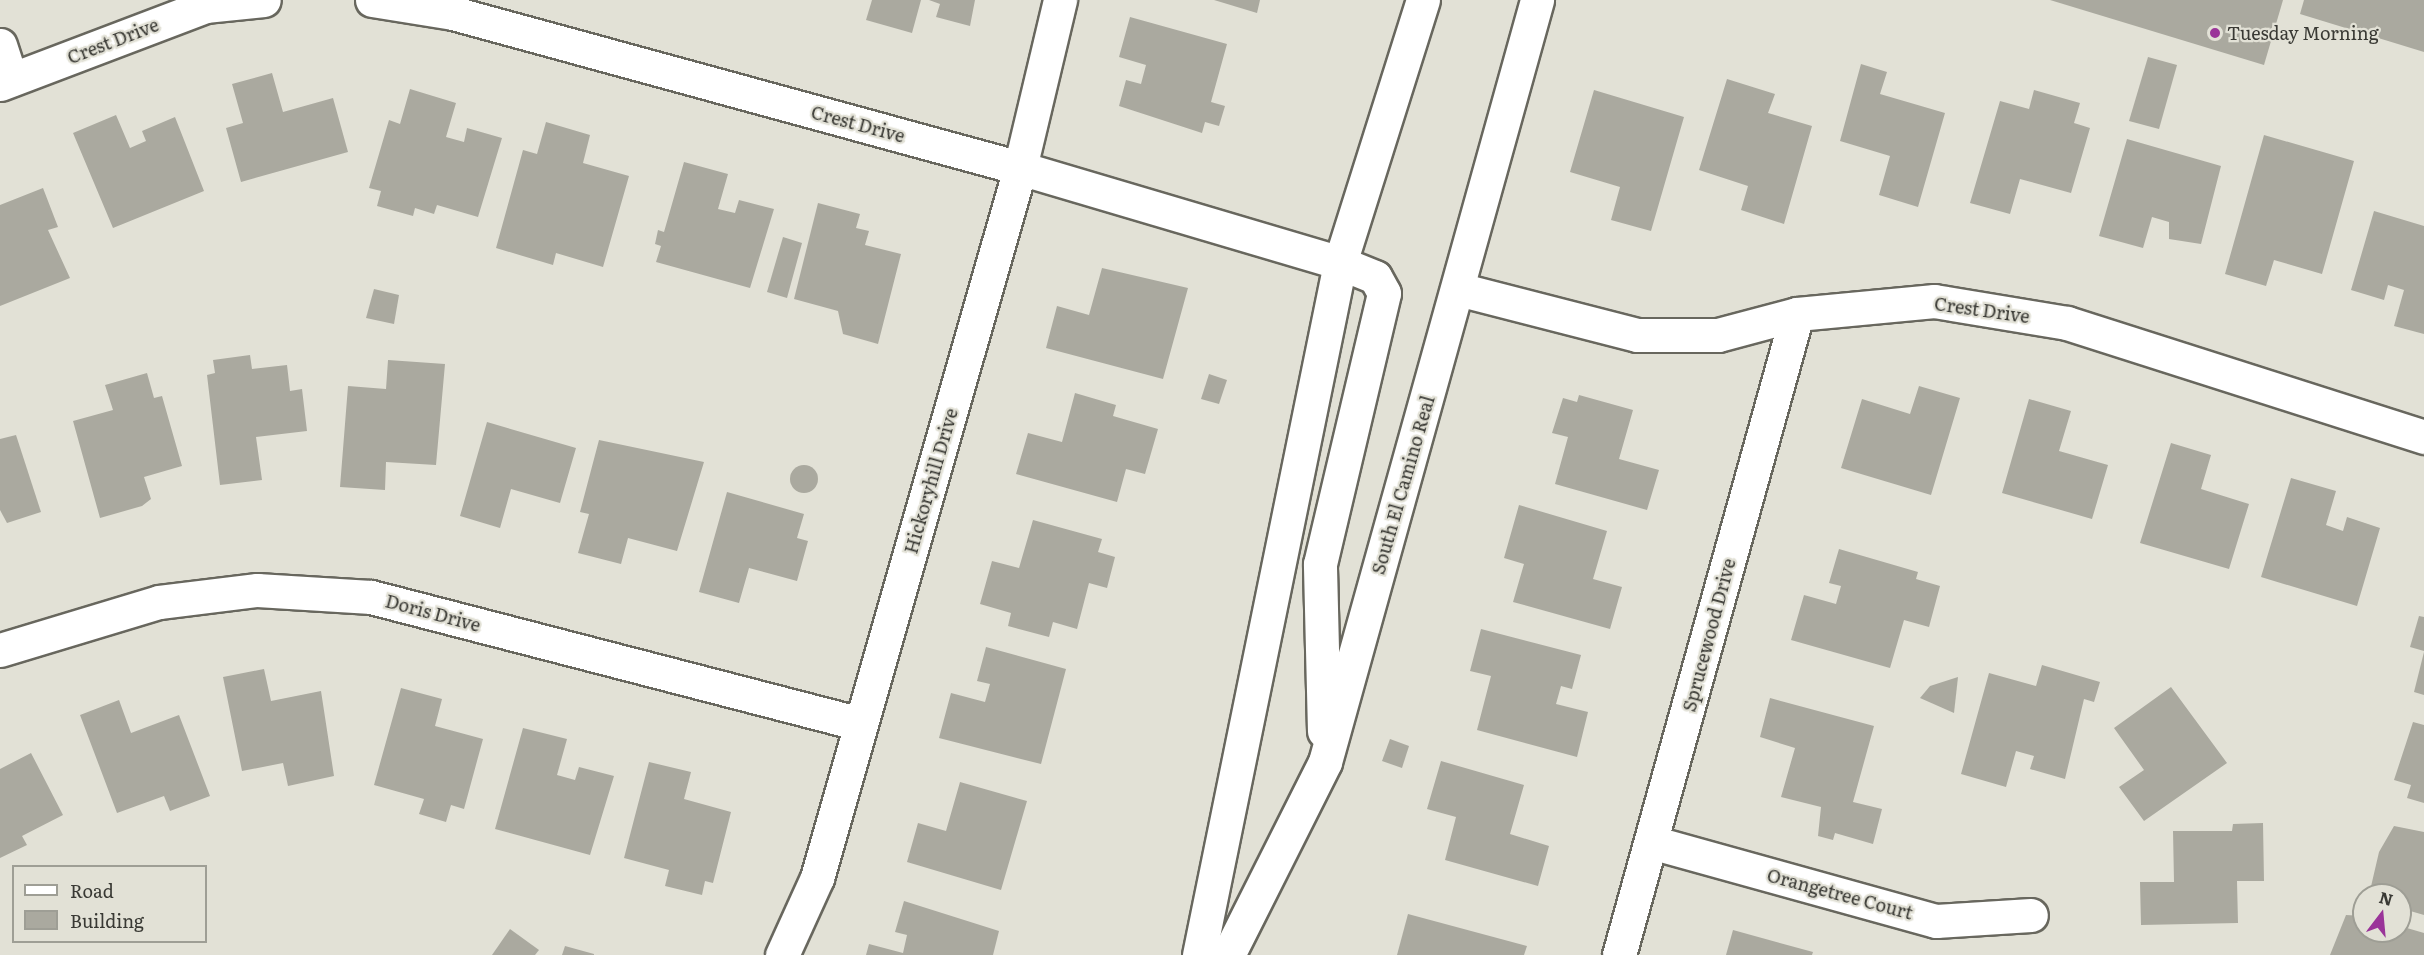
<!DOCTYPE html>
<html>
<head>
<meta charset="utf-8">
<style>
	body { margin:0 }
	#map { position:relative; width:2424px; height:955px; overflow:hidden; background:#e2e1d6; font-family:Literata,serif }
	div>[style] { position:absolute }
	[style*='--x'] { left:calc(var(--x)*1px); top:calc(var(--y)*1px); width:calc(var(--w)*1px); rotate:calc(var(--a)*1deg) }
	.building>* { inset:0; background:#aaa99f }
	.round { border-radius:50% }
	.roads { filter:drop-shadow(2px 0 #68675e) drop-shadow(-2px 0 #68675e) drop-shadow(0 2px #68675e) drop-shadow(0 -2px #68675e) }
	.minor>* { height:33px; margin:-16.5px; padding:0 16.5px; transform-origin:16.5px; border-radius:16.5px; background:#fff }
	.tertiary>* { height:33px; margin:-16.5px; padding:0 16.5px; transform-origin:16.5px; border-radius:16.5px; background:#fff }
	.primary>* { height:33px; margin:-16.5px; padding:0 16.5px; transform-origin:16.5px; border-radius:16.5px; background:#fff }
	.dots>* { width:16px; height:16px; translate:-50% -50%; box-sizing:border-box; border:3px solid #e2e1d6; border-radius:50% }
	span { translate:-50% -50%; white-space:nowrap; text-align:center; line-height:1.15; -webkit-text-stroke:4.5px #e2e1d6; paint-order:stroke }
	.poi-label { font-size:18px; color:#393934 }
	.left { translate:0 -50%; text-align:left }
	.street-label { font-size:18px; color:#393934 }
	.legend { position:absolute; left:12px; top:865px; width:195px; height:78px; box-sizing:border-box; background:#e2e1d6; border:2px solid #9e9e95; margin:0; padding:8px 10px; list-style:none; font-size:18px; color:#393934 }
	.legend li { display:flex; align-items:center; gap:12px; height:30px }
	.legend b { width:30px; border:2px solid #9e9e95 }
	.north { position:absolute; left:2352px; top:883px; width:60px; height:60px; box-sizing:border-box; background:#e2e1d6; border:2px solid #9e9e95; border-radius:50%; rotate:16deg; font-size:16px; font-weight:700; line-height:24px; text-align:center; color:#393934 }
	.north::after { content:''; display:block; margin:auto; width:21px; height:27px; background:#9a3499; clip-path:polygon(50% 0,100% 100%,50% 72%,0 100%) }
</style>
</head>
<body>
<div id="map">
	<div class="building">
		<div style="clip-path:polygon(872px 0,921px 0,912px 33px,866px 20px)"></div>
		<div style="clip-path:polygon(929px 0,975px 0,970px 26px,936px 17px,940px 4px)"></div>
		<div style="clip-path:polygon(1214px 0,1260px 0,1257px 13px)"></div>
		<div style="clip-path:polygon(2050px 0,2283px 0,2264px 65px)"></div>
		<div style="clip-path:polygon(2304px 0,2424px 0,2424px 52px,2300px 14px)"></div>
		<div style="clip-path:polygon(1130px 17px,1227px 44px,1211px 102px,1225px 106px,1219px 126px,1205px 122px,1202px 133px,1119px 106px,1126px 80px,1141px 84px,1146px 65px,1119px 57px)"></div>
		<div style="clip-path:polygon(2148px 57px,2177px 65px,2159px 129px,2129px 121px)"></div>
		<div style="clip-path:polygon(1861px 64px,1887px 72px,1880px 94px,1945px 113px,1918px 207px,1879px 195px,1890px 156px,1840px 141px)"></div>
		<div style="clip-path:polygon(272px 73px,283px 112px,333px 98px,348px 152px,241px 182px,226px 128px,243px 123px,232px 84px)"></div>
		<div style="clip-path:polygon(1727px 79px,1775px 94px,1768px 113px,1812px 126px,1784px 224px,1741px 210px,1748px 186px,1699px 170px)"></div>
		<div style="clip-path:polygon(410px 89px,456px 103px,446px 137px,464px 142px,467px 128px,502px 138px,478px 217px,437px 205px,434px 214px,415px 208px,413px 216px,377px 206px,381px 191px,369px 188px,389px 120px,400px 124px)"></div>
		<div style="clip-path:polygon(1594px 90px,1684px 117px,1651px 231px,1611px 220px,1620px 187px,1570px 172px)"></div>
		<div style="clip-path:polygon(2034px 90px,2080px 103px,2074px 123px,2090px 128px,2071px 193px,2020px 179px,2010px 214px,1970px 203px,2000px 101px,2029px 109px)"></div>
		<div style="clip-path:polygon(116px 115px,130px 148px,146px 141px,142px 131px,175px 117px,204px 191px,113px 228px,73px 133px)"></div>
		<div style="clip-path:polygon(546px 122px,590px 135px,583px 163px,629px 176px,603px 267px,556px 253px,553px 265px,496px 248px,523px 150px,537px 154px)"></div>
		<div style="clip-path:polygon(2264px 135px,2354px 161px,2322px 274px,2274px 260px,2266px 286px,2225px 274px)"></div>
		<div style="clip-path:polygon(2127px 139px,2221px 166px,2201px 244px,2169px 239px,2169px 222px,2152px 217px,2143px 248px,2099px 236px)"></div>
		<div style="clip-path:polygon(684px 162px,728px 174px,718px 209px,735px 213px,739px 200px,774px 209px,750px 288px,656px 262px,661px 246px,655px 244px,658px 230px,664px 232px)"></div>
		<div style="clip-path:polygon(43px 188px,58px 227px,48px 230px,70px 278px,0 306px,0 205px)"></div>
		<div style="clip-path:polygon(818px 203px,860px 214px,856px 228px,869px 231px,865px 245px,901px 254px,878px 344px,843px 334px,838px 311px,794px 299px)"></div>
		<div style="clip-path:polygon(2374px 211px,2424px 226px,2424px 334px,2394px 326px,2404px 290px,2388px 285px,2384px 300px,2351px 290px)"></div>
		<div style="clip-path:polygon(783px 237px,802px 243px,787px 298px,767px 292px)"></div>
		<div style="clip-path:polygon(1102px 268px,1188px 288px,1163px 379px,1046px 348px,1057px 306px,1089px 315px)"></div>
		<div style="clip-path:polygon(374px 289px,399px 295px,394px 324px,366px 318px)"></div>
		<div style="clip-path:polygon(250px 355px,252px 369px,287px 365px,290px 391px,302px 389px,307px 431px,256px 437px,262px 480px,220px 485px,207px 375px,215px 373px,213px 360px)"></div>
		<div style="clip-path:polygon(388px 360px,445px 364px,436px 465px,386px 462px,385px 490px,340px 487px,348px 386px,386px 389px)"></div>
		<div style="clip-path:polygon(147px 373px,154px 398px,162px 396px,182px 466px,144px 477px,151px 499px,142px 506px,100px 518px,73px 421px,113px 410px,105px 385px)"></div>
		<div style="clip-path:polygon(1209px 374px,1227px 380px,1219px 404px,1201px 399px)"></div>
		<div style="clip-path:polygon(1919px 386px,1960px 398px,1931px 495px,1841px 468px,1862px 399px,1910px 414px)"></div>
		<div style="clip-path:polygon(1075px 393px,1116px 405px,1113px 416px,1158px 429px,1145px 474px,1126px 469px,1117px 502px,1016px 474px,1028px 433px,1062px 442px)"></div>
		<div style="clip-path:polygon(1579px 395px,1633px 410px,1619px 459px,1659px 470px,1647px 510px,1555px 484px,1568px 437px,1552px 433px,1563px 398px,1577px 402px)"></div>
		<div style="clip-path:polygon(2029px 399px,2071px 411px,2059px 451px,2108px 465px,2092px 519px,2002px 493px)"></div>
		<div style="clip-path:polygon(487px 422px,576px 448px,560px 503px,511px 489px,500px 528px,460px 516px)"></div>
		<div style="clip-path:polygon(16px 435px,41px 512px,7px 523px,0 510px,0 439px)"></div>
		<div style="clip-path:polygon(599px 440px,704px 462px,677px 551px,628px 538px,621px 564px,578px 553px,589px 514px,580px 512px)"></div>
		<div style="clip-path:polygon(2171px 443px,2211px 455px,2201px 489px,2249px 504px,2229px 569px,2140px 543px)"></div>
		<div class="round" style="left:790px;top:465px;width:28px;height:28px"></div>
		<div style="clip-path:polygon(2291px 478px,2336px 491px,2326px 525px,2343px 531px,2347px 517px,2380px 528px,2357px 606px,2261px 577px)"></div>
		<div style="clip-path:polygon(727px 492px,804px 514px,797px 538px,808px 541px,797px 581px,749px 568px,739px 603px,699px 592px)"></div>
		<div style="clip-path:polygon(1519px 505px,1607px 531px,1593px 579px,1622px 587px,1610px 629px,1513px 602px,1524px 564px,1504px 558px)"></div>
		<div style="clip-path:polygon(1033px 520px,1102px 539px,1098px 552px,1115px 557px,1107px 588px,1089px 583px,1077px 629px,1053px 622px,1049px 637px,1008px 626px,1011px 613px,980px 604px,992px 561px,1019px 568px)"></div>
		<div style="clip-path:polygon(1839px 549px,1918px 572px,1916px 579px,1940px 586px,1929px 627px,1904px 620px,1890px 668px,1791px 640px,1804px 595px,1836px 604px,1841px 586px,1829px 583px)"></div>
		<div style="clip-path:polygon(2419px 616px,2424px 617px,2424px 651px,2410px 647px)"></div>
		<div style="clip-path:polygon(1481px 629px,1581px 655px,1572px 689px,1561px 686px,1556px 704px,1588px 712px,1577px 757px,1477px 730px,1491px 676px,1470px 671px)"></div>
		<div style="clip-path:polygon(986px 647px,1066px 669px,1041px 764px,939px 738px,951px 693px,985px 702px,990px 684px,977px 681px)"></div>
		<div style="clip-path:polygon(2424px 652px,2424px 695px,2414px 692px)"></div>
		<div style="clip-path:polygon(2042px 665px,2100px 682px,2094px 702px,2084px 699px,2065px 779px,2030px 769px,2034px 756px,2016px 751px,2006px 787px,1961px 774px,1989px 673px,2036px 686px)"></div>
		<div style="clip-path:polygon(264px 669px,271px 701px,321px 691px,334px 776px,288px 786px,283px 763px,242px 771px,223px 677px)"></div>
		<div style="clip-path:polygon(1958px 677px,1954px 713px,1920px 698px,1930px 686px)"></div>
		<div style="clip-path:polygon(2171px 687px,2227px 763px,2144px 821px,2119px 787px,2144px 770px,2114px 728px)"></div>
		<div style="clip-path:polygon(401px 688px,442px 699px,435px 726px,483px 739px,464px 809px,451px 805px,446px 822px,419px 814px,424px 799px,374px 785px)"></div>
		<div style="clip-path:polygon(1770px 698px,1874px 726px,1853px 802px,1882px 809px,1873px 844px,1835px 833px,1833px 840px,1818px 836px,1821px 807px,1781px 797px,1795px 748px,1760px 737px)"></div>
		<div style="clip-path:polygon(119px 700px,131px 733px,179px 715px,210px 796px,170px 811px,164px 796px,117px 813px,80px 715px)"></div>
		<div style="clip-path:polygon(2413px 722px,2424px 725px,2424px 803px,2407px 798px,2411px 785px,2394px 780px)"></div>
		<div style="clip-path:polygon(523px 728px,567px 739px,557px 775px,575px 780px,579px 767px,614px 776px,590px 855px,495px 829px)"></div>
		<div style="clip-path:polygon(1390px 739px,1409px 746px,1402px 768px,1382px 761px)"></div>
		<div style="clip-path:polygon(31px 753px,63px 815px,22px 836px,27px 845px,0 858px,0 769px)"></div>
		<div style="clip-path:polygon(1441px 761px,1524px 785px,1510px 834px,1549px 846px,1538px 886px,1445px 860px,1456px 817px,1427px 809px)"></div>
		<div style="clip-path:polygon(649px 762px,691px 772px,684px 799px,731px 812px,713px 883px,705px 881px,702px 895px,665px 886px,669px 870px,624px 858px)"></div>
		<div style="clip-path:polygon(960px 782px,1027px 801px,1001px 890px,907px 862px,918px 823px,946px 831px)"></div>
		<div style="clip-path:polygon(2263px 823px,2264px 881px,2237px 881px,2238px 923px,2141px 925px,2140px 882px,2174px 882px,2173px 831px,2232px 831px,2233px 824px)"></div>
		<div style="clip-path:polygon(2394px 826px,2424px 832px,2424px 915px,2400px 908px,2400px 895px,2369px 895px,2379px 852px)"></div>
		<div style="clip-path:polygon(904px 901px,999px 931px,993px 955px,866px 955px,869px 944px,903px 953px,907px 935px,895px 932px)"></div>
		<div style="clip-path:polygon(1408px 914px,1527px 946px,1524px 955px,1397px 955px)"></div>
		<div style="clip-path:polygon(2346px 915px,2364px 916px,2364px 931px,2400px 931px,2400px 926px,2424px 933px,2424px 955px,2330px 955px)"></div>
		<div style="clip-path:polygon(510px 929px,539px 950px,535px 955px,492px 955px)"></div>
		<div style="clip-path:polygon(1733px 930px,1813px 952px,1812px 955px,1726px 955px)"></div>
		<div style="clip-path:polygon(565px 946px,594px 954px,594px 955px,562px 955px)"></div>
	</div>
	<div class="roads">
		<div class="minor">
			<div style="--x:0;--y:45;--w:36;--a:72"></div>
			<div style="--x:1458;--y:289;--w:185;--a:14.4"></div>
			<div style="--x:1637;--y:335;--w:81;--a:0"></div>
			<div style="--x:1718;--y:335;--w:82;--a:-14.9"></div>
			<div style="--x:1797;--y:314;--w:138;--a:-5.4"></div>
			<div style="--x:1934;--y:301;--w:135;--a:9.4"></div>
			<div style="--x:2067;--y:323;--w:375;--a:17.7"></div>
			<div style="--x:0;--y:650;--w:166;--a:-16.8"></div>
			<div style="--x:159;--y:602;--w:99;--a:-7"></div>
			<div style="--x:257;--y:590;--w:114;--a:3.5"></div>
			<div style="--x:371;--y:597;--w:506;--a:14.53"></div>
			<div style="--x:1651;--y:842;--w:296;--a:15.5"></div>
			<div style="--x:1936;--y:921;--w:95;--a:-3.6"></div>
			<div style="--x:782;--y:955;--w:85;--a:-65.6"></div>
			<div style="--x:817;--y:878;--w:738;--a:-74.04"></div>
			<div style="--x:1020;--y:168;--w:173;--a:-76.6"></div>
			<div style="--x:1619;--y:955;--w:665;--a:-74.48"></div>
		</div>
		<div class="tertiary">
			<div style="--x:372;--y:0;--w:82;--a:9.1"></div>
			<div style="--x:453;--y:13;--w:588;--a:15.29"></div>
			<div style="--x:1020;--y:168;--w:334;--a:16.5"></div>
			<div style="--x:0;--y:84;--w:219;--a:-20.8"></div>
			<div style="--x:205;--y:6;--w:59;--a:-5.8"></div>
		</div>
		<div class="primary">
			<div style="--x:1324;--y:731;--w:167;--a:-91.4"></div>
			<div style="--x:1320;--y:564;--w:278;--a:-76.7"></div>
			<div style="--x:1384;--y:293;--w:18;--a:-119"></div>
			<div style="--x:1375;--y:277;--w:38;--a:-158"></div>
			<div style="--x:1199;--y:955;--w:706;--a:-78.48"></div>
			<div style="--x:1340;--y:263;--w:276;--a:-72.5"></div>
			<div style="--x:1228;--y:955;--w:216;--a:-63.3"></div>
			<div style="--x:1325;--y:762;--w:791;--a:-74.45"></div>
		</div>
	</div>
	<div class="dots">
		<div style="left:2215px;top:33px;background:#9a3499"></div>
	</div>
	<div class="poi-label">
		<span class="left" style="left:2227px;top:33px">Tuesday Morning</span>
	</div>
	<div class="street-label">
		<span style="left:113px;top:41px;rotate:-21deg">Crest Drive</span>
		<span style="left:858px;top:124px;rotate:15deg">Crest Drive</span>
		<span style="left:1982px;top:310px;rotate:8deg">Crest Drive</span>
		<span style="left:931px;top:481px;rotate:-74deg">Hickoryhill Drive</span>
		<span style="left:1403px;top:485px;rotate:-74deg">South El Camino Real</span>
		<span style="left:433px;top:613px;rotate:15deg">Doris Drive</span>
		<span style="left:1709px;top:635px;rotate:-75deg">Sprucewood Drive</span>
		<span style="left:1840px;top:894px;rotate:15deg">Orangetree Court</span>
	</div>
	<ul class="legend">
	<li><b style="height:8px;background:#fff"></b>Road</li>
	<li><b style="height:16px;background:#aaa99f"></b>Building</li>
	</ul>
	<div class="north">N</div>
</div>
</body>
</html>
